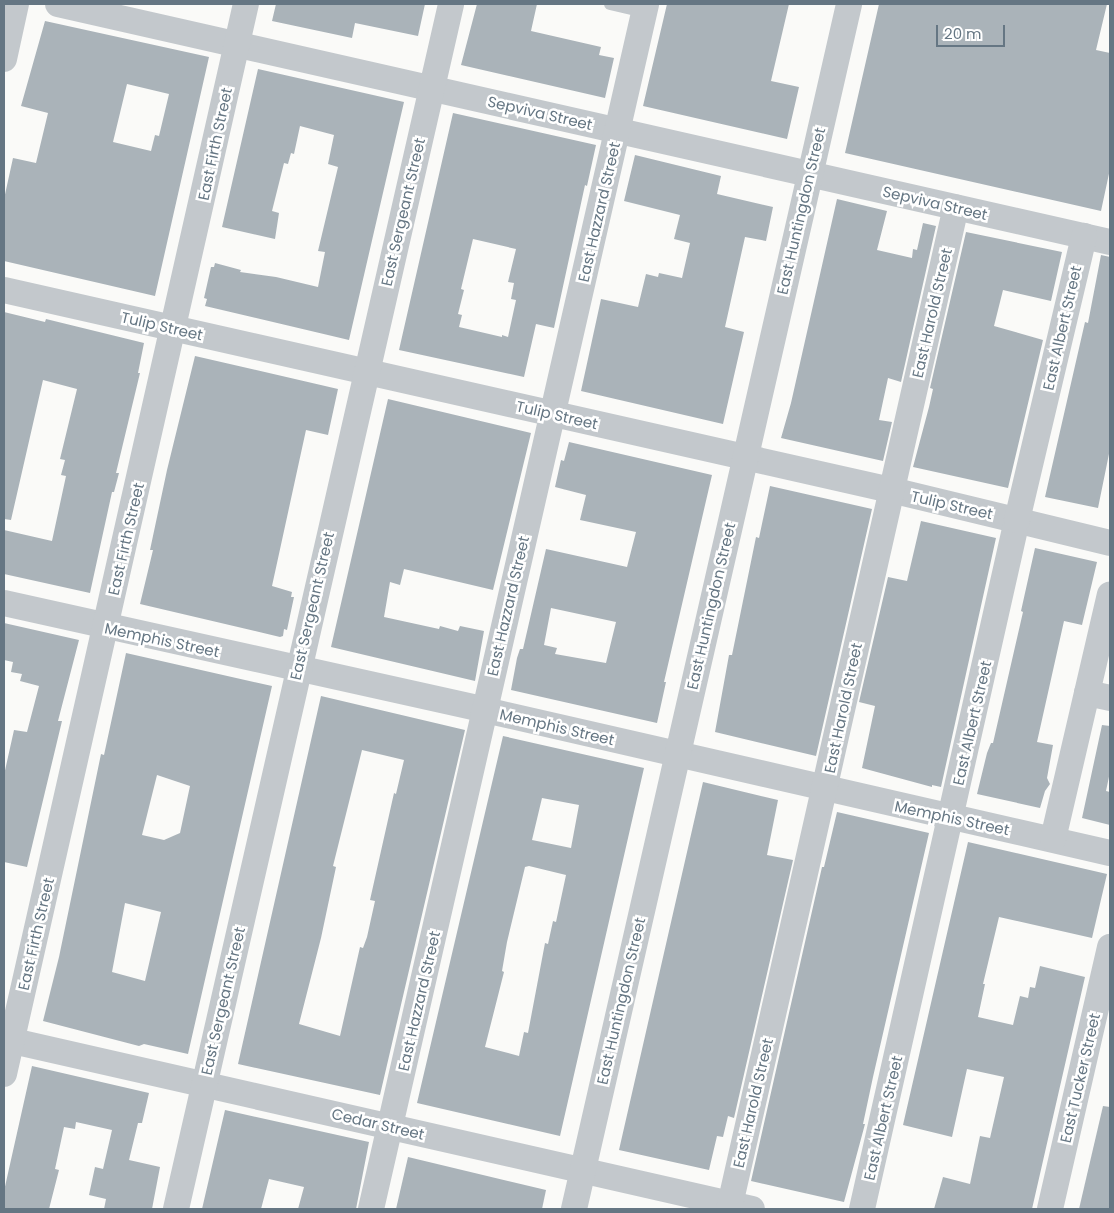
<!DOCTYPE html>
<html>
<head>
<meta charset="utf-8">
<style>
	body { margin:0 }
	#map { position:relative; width:1114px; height:1213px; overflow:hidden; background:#fafaf8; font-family:Poppins,sans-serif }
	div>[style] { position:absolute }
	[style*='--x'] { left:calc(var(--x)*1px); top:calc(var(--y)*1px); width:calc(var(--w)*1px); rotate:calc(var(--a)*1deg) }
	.building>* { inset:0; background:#aab3b9 }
	.lane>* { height:12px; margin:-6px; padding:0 6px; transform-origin:6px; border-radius:6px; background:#c3c8cc }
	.street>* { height:26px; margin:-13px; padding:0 13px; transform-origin:13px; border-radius:13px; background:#c3c8cc }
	span { translate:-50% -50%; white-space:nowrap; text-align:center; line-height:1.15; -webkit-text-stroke:5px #fff; paint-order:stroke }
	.street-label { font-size:15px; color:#657683 }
	.frame { position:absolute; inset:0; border:5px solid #657683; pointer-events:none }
	.scale { position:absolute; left:936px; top:25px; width:69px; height:22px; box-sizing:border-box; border:2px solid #657683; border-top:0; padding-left:6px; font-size:15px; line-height:18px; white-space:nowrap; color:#657683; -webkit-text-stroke:4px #fff; paint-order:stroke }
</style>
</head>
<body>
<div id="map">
	<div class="building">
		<div style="clip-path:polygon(276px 4px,425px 4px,418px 36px,355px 23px,352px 38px,272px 21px)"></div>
		<div style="clip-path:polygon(477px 4px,537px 4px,531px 31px,601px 47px,599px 55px,614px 58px,605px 98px,461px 65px)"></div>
		<div style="clip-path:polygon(667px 4px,789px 4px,771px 81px,799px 87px,787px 139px,643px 106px)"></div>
		<div style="clip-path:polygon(879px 4px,1107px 4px,1096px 50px,1110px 53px,1110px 169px,1101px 211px,845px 153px)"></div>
		<div style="clip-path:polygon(evenodd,45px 21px,209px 57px,155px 296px,4px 261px,4px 199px,13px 158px,36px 163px,48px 113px,21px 106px,45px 21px,127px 84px,169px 94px,159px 136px,155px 135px,151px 151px,113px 142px,127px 84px)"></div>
		<div style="clip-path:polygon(258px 69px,404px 102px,349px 340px,205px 306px,207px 299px,204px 298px,211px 267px,214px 267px,215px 263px,241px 270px,240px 272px,276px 277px,318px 287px,325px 252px,318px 251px,338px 167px,328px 164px,334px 135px,300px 126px,294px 154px,291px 153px,288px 164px,284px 163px,272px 211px,279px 213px,275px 239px,222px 227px)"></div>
		<div style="clip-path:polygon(evenodd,453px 113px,596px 145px,587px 186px,585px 185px,554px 328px,536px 324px,524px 377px,399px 350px,453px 113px,473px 239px,516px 249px,508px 282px,514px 283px,511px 299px,516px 300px,508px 337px,502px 335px,502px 337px,459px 327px,462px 315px,458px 314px,464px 290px,461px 289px,473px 239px)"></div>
		<div style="clip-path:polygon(635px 155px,721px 176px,717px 194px,773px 207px,766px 241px,745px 237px,725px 327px,744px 332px,723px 424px,581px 391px,601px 299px,638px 307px,646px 274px,658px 277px,659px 273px,682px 278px,690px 243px,674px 239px,680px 215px,624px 201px)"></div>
		<div style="clip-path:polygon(837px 199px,887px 211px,877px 250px,912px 258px,913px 249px,917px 250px,923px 223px,936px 226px,901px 382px,888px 378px,879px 420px,892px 422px,883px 461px,781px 438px,791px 403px)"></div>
		<div style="clip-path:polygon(966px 232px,1062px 252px,1051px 301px,1003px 290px,994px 326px,1043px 340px,1008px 488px,913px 467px,929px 407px,933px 389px,930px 388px)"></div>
		<div style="clip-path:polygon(1101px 255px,1110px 257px,1110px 449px,1098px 508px,1045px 497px,1085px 322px,1088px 323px)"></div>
		<div style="clip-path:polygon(4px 312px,45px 322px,46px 319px,144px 343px,138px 373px,140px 373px,116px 473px,119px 473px,114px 492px,112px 492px,90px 593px,4px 574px,4px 530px,52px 541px,66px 476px,61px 475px,65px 460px,60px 459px,77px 389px,43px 380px,11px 520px,4px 519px)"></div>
		<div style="clip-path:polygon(195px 356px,338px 389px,328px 435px,306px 430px,272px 586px,292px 592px,291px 597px,294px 597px,287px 630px,284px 629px,283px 636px,280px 637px,140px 604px,153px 550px,150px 550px,167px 470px)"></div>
		<div style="clip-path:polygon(388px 399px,531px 433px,493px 590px,404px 569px,400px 585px,390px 582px,384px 617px,439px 629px,440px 626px,458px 631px,460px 626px,484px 631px,475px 681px,331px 647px)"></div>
		<div style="clip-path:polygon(evenodd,569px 442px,712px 475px,664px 682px,666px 682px,657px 723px,511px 690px,517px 658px,520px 649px,523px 649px,546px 549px,627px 567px,636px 532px,580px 520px,586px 495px,555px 487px,561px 460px,564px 461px,569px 442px,551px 608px,616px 622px,606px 663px,555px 654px,557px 648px,544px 645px,551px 608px)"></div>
		<div style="clip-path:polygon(770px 486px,872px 509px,816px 756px,715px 732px,729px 655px,732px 655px,756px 537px,759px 538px)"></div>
		<div style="clip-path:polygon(921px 521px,996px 538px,941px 787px,932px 785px,932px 787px,862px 768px,875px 706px,859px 702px,888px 577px,907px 581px)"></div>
		<div style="clip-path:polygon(1035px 548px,1097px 562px,1082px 625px,1064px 621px,1037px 742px,1053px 745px,1047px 778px,1050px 784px,1045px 791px,1040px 808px,977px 794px,987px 753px,991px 743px,993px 743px,1023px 612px,1021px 611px)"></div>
		<div style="clip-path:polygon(4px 623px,79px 640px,58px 721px,62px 721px,27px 867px,4px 862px,4px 775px,14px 730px,27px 732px,39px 686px,20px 681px,22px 674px,11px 672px,13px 662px,4px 660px)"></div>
		<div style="clip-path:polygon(evenodd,126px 653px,272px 686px,188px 1054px,144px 1044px,139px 1046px,43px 1021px,59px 957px,101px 754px,104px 755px,126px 653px,157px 775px,190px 786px,180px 833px,164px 840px,142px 835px,157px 775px,126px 653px,125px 903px,161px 912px,145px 981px,112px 972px,125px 903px)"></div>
		<div style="clip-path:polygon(evenodd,321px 696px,465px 730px,380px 1095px,238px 1064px,321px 696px,362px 750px,404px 760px,396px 794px,394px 793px,370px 900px,375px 901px,367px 937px,363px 948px,360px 947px,340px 1036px,299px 1024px,321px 938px,336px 867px,333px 866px,362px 750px)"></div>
		<div style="clip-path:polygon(1102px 725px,1110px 726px,1110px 772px,1106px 791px,1110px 792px,1110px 825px,1082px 818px)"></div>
		<div style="clip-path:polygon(evenodd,503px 736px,644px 768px,560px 1136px,417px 1103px,503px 736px,542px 798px,579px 805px,571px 848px,532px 840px,542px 798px,503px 736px,529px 866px,566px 875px,556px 922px,553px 921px,548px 944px,545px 943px,528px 1033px,524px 1032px,519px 1056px,485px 1047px,504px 972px,502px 971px,507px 942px,525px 867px,529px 866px)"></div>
		<div style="clip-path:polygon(703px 782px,778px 800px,767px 855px,793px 860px,734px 1118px,728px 1116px,723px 1137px,717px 1136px,709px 1170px,619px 1150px)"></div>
		<div style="clip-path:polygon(837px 812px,929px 833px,873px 1077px,863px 1124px,865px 1124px,844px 1202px,751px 1181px,822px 867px,824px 867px)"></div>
		<div style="clip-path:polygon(968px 842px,1107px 874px,1092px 938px,999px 917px,983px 984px,985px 984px,978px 1017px,1013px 1025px,1020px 996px,1028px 998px,1030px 987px,1035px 988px,1040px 966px,1085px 977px,1032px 1209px,934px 1209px,943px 1177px,970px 1184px,980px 1136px,990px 1138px,1004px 1077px,967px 1069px,952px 1137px,903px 1125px)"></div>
		<div style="clip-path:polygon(32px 1066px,149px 1093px,142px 1123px,138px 1123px,129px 1160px,160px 1167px,152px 1209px,104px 1209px,106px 1199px,89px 1195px,95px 1167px,103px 1169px,112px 1130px,76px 1122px,75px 1129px,64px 1127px,55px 1169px,59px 1170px,49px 1209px,4px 1209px,4px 1191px)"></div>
		<div style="clip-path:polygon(1103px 1106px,1110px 1107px,1110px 1209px,1079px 1209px)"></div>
		<div style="clip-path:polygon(225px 1110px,369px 1142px,356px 1209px,298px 1209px,304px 1187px,269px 1179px,261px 1209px,202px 1209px)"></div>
		<div style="clip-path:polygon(408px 1157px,546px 1190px,542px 1209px,396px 1209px)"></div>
	</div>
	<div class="lane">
		<div style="--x:610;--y:4;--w:35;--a:13"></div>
	</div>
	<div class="street">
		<div style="--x:58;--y:4;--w:1079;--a:12.75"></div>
		<div style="--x:4;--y:59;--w:56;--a:-77.7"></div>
		<div style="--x:4;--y:290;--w:909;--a:12.71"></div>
		<div style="--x:891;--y:490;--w:225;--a:13.6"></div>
		<div style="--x:4;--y:603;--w:493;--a:12.5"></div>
		<div style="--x:485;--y:710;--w:641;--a:12.89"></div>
		<div style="--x:1087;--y:693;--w:24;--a:12"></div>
		<div style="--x:1053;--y:839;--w:251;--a:-76.9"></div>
		<div style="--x:4;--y:1039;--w:767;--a:12.8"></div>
		<div style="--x:4;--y:1074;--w:1097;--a:-77.26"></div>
		<div style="--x:176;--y:1209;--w:1236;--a:-77.14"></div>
		<div style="--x:371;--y:1209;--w:1236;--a:-77.14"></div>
		<div style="--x:574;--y:1209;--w:1236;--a:-77.14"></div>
		<div style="--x:729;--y:1209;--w:1027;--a:-77.24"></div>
		<div style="--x:862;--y:1209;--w:706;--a:-77.32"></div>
		<div style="--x:1017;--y:520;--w:292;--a:-76.7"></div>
		<div style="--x:1050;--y:1209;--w:269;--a:-77.1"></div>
	</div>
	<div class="street-label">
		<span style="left:540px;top:113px;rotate:13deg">Sepviva Street</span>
		<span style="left:215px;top:144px;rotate:-78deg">East Firth Street</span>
		<span style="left:935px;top:203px;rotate:13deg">Sepviva Street</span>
		<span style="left:801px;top:211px;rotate:-77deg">East Huntingdon Street</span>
		<span style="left:403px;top:212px;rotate:-77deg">East Sergeant Street</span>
		<span style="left:599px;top:212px;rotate:-77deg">East Hazzard Street</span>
		<span style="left:932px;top:313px;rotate:-77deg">East Harold Street</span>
		<span style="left:162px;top:326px;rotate:13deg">Tulip Street</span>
		<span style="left:1062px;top:328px;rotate:-77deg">East Albert Street</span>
		<span style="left:557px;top:415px;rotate:13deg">Tulip Street</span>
		<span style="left:952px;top:505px;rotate:13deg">Tulip Street</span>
		<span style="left:126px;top:539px;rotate:-77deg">East Firth Street</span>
		<span style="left:312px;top:606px;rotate:-77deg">East Sergeant Street</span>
		<span style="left:508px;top:606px;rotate:-77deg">East Hazzard Street</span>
		<span style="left:711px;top:606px;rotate:-77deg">East Huntingdon Street</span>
		<span style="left:162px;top:640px;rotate:12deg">Memphis Street</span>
		<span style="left:843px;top:708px;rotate:-78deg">East Harold Street</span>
		<span style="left:972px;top:723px;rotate:-77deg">East Albert Street</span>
		<span style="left:557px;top:727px;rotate:13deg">Memphis Street</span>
		<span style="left:952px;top:818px;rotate:12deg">Memphis Street</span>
		<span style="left:36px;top:934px;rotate:-77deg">East Firth Street</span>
		<span style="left:223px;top:1001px;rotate:-77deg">East Sergeant Street</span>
		<span style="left:419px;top:1001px;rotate:-77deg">East Hazzard Street</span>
		<span style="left:621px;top:1001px;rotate:-77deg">East Huntingdon Street</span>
		<span style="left:1080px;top:1078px;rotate:-77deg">East Tucker Street</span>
		<span style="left:753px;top:1103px;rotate:-77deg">East Harold Street</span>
		<span style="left:883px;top:1118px;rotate:-77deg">East Albert Street</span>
		<span style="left:378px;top:1124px;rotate:13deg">Cedar Street</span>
	</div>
	<div class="frame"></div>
	<div class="scale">20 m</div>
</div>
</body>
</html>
